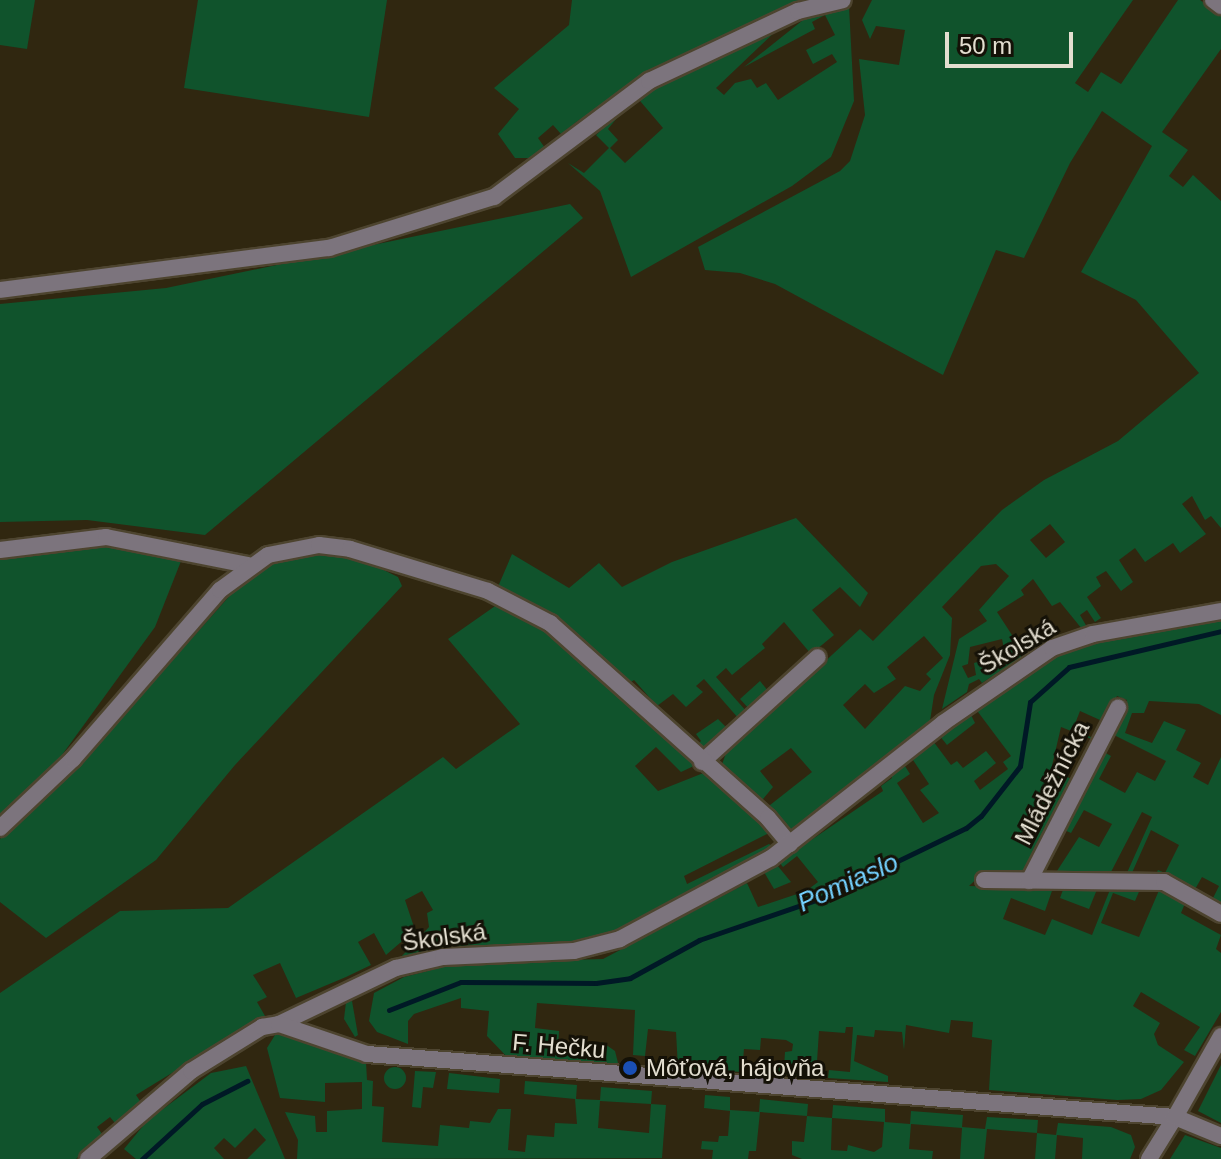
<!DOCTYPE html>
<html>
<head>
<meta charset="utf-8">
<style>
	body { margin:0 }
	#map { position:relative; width:1221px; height:1159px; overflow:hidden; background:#302710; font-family:Arial,sans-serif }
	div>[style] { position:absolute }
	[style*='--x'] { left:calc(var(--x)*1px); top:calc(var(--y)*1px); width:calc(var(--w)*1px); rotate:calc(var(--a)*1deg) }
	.green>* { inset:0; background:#10532c }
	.round { border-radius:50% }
	.stream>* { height:5px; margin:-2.5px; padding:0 2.5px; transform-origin:2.5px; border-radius:2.5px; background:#001926 }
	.roads { filter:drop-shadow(2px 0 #4d442f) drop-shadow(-2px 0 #4d442f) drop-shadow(0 2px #4d442f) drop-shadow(0 -2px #4d442f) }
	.minor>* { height:16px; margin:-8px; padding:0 8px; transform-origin:8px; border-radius:8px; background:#7c747d }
	.tertiary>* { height:16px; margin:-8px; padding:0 8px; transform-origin:8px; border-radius:8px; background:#7c747d }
	.dots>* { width:22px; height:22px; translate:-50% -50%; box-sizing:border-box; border:4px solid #141107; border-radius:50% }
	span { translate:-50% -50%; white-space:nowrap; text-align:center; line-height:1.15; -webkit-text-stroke:6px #141107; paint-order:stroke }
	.street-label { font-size:24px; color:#e3ded0 }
	.poi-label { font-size:24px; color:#e3ded0 }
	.left { translate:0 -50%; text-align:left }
	.water-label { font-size:26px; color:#73d1ff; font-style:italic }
	.scale { position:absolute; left:945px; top:32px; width:128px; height:36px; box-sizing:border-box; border:4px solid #e3ded0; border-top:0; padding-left:10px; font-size:24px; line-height:28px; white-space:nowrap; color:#e3ded0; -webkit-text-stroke:6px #141107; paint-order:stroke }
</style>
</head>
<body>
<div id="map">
	<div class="green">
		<div style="clip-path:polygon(0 0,35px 0,27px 49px,0 45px)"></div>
		<div style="clip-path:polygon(198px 0,387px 0,369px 117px,184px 88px)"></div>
		<div style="clip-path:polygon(572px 0,824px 0,579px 120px,561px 134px,553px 125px,538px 138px,545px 148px,532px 158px,515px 158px,498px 134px,519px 109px,494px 88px,569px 25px)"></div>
		<div style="clip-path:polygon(evenodd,872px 0,1133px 0,1075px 83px,1088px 92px,1101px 72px,1121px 84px,1178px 0,1200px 0,1221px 15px,1221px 49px,1162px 132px,1188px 150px,1169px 176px,1183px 187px,1193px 175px,1221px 201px,1221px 528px,1211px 516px,1205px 520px,1192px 496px,1182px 504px,1206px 534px,1180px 553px,1173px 543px,1145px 562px,1135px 548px,1119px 560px,1133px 582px,1121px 591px,1106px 571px,1096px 577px,1101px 586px,1087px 597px,1101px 618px,1095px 622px,1087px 610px,1080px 615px,1087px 627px,1082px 629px,1060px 602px,1052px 606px,1033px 579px,1021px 590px,1024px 595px,997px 612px,1025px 655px,982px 683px,979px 679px,969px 684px,967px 692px,942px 709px,959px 639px,987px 621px,979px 610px,1009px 576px,996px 564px,981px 566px,942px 607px,952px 618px,950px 655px,934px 695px,930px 721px,791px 831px,765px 809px,812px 772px,791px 748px,760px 771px,773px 787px,758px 805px,720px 770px,726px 753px,860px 629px,873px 641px,1002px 510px,1044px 480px,1118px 441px,1199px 373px,1136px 300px,1081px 272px,1152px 146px,1102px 111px,1070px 163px,1024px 258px,996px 250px,943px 375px,775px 284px,740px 273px,705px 270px,698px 247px,840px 171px,850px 161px,865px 115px,859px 59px,899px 65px,905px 30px,876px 26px,870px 39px,862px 20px,872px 0,1050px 524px,1065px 542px,1046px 558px,1030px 540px,1050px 524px,872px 0,924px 636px,943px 658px,926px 674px,931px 679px,920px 691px,905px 686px,865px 729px,843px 705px,865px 684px,874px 693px,896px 679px,887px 667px,924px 636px,872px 0,1002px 639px,1005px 654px,974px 663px,976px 675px,968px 678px,962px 666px,968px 664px,970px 647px,1002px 639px)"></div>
		<div style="clip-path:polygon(849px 6px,854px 101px,831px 157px,792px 186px,631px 277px,600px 191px,568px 163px,584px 173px,609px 148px,596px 135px,629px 103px,608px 129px,618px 140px,610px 148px,625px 163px,663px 128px,635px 95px,780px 27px,716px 88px,724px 95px,735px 83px,751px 79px,757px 88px,766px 83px,778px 100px,837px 62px,832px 54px,813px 64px,806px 50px,835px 35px,825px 15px,812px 22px,815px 29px,744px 67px,803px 20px)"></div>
		<div style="clip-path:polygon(570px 204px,583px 218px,205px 535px,87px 520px,0 522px,0 304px,166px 288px)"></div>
		<div style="clip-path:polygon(796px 518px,868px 593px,860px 607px,840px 587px,812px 610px,834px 635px,811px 654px,784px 622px,762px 644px,765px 648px,732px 675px,726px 668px,716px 677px,747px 712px,739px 719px,704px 679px,696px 686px,703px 692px,686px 707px,673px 694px,657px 706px,634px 680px,628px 684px,565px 625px,497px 589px,512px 554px,569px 588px,599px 563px,622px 587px,672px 562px)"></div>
		<div style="clip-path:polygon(103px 542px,183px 556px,155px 627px,54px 766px,0 818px,0 554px)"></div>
		<div style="clip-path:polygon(325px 549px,357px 557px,398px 577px,402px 586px,235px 765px,156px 860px,46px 938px,0 902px,0 839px,107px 734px,241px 583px,263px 565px)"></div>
		<div style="clip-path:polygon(498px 604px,569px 643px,698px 764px,681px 772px,656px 747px,635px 766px,658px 791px,706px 772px,767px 824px,767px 834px,684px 876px,687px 884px,769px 844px,774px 847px,620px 931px,579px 943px,450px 946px,401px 957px,429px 927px,427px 913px,433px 910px,422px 891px,405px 900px,415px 930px,386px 955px,374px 933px,358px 942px,371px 965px,346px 977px,296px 998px,280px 963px,253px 975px,267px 997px,257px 1002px,265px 1016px,136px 1095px,140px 1101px,115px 1123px,110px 1117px,97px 1127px,102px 1134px,76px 1159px,0 1159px,0 993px,120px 911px,228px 908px,443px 757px,456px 769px,520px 724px,448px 639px)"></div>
		<div style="clip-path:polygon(evenodd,1221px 619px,1221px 715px,1199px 704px,1149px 701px,1144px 713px,1132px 713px,1125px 733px,1152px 743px,1164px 721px,1186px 730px,1176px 750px,1201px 763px,1193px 777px,1208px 785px,1221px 757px,1221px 905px,1212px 900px,1219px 886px,1202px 877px,1194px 891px,1155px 876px,1158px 870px,1165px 873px,1179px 845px,1151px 830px,1131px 875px,1126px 875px,1152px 817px,1142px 812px,1111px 872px,1057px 871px,1079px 837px,1099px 847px,1112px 824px,1084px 810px,1071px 833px,1062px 829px,1102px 751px,1111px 756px,1099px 779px,1125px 793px,1137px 772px,1155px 781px,1166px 761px,1114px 735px,1127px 700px,1117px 696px,1094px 740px,1061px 727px,1051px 770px,1074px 780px,1025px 871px,986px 870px,969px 886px,1053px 888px,1045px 911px,1011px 898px,1003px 919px,1045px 935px,1052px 919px,1092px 935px,1111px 887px,1141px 887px,1135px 901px,1113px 893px,1101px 923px,1139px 937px,1160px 888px,1186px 901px,1181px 913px,1221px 935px,1216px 949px,1221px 953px,1221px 1012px,1195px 1056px,1184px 1050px,1200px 1027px,1141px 992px,1133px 1006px,1160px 1023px,1154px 1034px,1158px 1045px,1184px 1062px,1161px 1090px,1141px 1099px,1117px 1100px,989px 1090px,992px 1040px,972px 1037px,973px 1022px,951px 1020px,949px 1033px,906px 1025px,904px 1050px,902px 1032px,875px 1030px,874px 1037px,857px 1035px,854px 1061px,888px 1076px,888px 1082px,828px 1078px,829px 1070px,850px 1072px,853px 1027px,846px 1027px,845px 1033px,819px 1031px,816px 1077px,758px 1072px,758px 1066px,784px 1067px,785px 1052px,792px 1051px,793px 1044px,786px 1040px,761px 1038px,760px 1050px,744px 1049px,742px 1072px,678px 1068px,676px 1032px,648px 1029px,645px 1056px,633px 1055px,635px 1010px,537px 1003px,535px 1028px,559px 1031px,558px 1051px,601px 1059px,602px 1042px,615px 1051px,619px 1067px,508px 1058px,487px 1036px,489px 1011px,461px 1008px,461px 998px,414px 1014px,408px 1021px,408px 1044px,377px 1032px,369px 1021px,374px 993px,404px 977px,459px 963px,603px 959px,747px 883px,758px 907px,806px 891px,818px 882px,797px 856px,783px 867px,779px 862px,883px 791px,881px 786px,892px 778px,890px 773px,903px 763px,910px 774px,897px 783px,923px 823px,939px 813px,920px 790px,929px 784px,911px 757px,933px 741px,951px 765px,957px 761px,963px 768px,986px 751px,996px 763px,974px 781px,980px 790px,1008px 769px,1003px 762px,1011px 756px,975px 708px,1037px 663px,1073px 646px,1221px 619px,1080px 711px,1100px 720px,1093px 738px,1073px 729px,1080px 711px)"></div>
		<div style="clip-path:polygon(760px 681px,769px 692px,750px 710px,740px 699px)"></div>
		<div style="clip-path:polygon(970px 713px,975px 723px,947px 745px,939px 735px)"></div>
		<div style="clip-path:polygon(718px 719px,728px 729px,701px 754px,695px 747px,701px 741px,696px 734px)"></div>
		<div style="clip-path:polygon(777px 865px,791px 882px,774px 889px,764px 872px)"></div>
		<div style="clip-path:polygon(1064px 887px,1098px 887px,1089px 909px,1060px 898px)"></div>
		<div style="clip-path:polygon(352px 1001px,358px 1035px,355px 1037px,344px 1019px,346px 1002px)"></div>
		<div style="clip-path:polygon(evenodd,286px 1033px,366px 1062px,367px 1080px,373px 1081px,372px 1106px,384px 1107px,382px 1142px,438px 1146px,440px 1125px,469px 1128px,470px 1121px,490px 1123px,498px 1109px,511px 1109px,508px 1150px,525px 1152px,527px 1135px,554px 1137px,555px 1123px,577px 1124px,575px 1099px,524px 1094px,525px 1081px,577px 1085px,576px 1099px,600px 1100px,601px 1087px,652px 1091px,651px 1104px,666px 1105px,662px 1158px,297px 1159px,298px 1140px,285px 1112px,315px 1116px,316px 1132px,327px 1132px,327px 1111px,362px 1109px,362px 1082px,325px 1083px,325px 1102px,280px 1098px,267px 1048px,275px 1035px,286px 1033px,600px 1101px,651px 1104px,649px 1133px,598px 1128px,600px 1101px)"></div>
		<div style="clip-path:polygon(1221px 1065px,1221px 1123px,1198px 1111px)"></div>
		<div style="clip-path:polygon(246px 1066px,285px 1159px,247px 1159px,266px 1140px,255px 1128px,235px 1148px,224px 1138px,214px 1148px,224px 1159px,136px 1159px,124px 1149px,147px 1121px,211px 1073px)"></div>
		<div class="round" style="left:384px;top:1067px;width:22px;height:22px"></div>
		<div style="clip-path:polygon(415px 1071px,436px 1072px,433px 1088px,423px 1087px,421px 1108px,412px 1107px)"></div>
		<div style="clip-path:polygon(449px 1073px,500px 1079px,499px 1093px,447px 1089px)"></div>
		<div style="clip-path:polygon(evenodd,705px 1095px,730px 1097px,730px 1110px,759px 1112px,760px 1099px,808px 1104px,807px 1116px,832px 1118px,833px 1105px,885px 1109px,885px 1122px,910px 1124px,911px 1111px,963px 1115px,962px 1127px,985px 1129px,987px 1117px,1038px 1120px,1037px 1133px,1056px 1135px,1058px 1123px,1111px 1127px,1131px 1135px,1135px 1147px,1130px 1159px,1082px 1159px,1083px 1138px,1057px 1135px,1055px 1159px,1035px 1159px,1037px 1133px,987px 1129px,984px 1159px,960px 1159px,962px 1128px,911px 1124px,909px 1149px,933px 1151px,932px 1159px,802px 1159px,792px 1155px,792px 1141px,804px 1142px,807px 1116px,760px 1112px,756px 1151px,749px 1151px,748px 1159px,712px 1159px,713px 1150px,701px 1149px,702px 1141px,718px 1142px,719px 1136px,728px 1136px,730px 1111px,704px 1108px,705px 1095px,832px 1118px,884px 1122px,882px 1147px,874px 1152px,848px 1145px,847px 1151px,831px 1150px,832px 1118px)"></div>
		<div style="clip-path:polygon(1185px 1135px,1221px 1148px,1221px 1159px,1170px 1159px)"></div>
	</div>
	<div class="stream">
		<div style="--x:389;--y:1010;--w:77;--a:-21.3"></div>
		<div style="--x:461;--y:982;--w:135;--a:0.4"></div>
		<div style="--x:596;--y:983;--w:34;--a:-8"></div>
		<div style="--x:630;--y:978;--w:79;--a:-28.8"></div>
		<div style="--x:699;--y:940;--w:127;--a:-18.9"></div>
		<div style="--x:819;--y:899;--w:163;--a:-25.8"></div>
		<div style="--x:966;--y:828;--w:19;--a:-39"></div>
		<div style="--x:981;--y:816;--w:63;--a:-52"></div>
		<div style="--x:1020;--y:766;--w:65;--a:-81.1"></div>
		<div style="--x:1030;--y:702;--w:52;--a:-41.9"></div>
		<div style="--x:1069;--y:667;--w:156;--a:-13.3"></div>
		<div style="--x:142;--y:1159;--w:81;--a:-42.5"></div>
		<div style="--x:202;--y:1104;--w:51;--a:-27.1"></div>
	</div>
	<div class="roads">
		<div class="minor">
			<div style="--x:1213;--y:0;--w:10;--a:37"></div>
			<div style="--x:0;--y:290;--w:332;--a:-7.3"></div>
			<div style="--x:329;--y:248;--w:173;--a:-17.2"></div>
			<div style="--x:494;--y:197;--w:194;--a:-36.8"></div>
			<div style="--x:649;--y:81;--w:165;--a:-25.2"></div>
			<div style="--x:798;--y:11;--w:46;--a:-13.7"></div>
			<div style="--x:0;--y:550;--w:107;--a:-7"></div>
			<div style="--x:106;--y:537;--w:145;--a:11.2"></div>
			<div style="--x:702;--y:762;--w:156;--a:-42.2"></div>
			<div style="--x:0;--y:828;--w:100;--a:-43.4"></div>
			<div style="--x:73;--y:759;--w:224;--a:-49"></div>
			<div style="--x:220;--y:590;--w:59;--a:-36.1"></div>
			<div style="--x:268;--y:555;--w:52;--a:-11.1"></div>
			<div style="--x:319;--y:545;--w:31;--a:7"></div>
			<div style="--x:350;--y:549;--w:144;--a:16.9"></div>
			<div style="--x:488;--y:591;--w:70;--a:27.3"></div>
			<div style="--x:550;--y:623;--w:292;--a:41.8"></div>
			<div style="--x:768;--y:818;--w:34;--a:50"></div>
			<div style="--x:984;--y:880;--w:180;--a:0.6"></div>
			<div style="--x:1164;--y:882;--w:65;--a:29.3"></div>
			<div style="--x:1029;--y:881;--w:195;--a:-62.8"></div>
			<div style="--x:279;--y:1024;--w:130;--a:-25.6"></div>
			<div style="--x:396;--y:968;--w:48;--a:-13.2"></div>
			<div style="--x:443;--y:957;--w:131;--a:-2.6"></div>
			<div style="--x:574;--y:951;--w:48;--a:-14.6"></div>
			<div style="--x:620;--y:939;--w:171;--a:-28.2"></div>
			<div style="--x:771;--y:858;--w:219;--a:-38.1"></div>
			<div style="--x:943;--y:723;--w:132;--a:-34.5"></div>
			<div style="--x:1052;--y:648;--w:43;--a:-18.9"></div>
			<div style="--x:1093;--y:634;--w:130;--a:-10.2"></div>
			<div style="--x:1149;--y:1159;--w:49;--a:-58.2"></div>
			<div style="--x:1175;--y:1117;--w:50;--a:22.4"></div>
		</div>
		<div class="tertiary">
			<div style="--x:88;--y:1159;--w:135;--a:-40.5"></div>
			<div style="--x:191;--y:1071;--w:84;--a:-31.8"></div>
			<div style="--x:262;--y:1027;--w:17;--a:-10"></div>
			<div style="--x:279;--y:1024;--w:93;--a:18.8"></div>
			<div style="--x:367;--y:1054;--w:810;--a:4.46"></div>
			<div style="--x:1175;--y:1117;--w:93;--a:-60.4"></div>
		</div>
	</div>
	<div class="dots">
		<div style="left:630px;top:1068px;background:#1a4fb4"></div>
	</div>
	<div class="street-label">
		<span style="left:1017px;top:646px;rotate:-31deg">Školská</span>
		<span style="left:1052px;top:783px;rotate:-63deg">Mládežnícka</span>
		<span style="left:444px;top:937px;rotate:-8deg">Školská</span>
		<span style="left:559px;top:1046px;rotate:5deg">F. Hečku</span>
	</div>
	<div class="poi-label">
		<span class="left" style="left:646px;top:1068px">Môťová, hájovňa</span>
	</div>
	<div class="water-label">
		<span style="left:848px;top:883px;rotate:-24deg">Pomiaslo</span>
	</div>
	<div class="scale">50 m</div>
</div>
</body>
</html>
